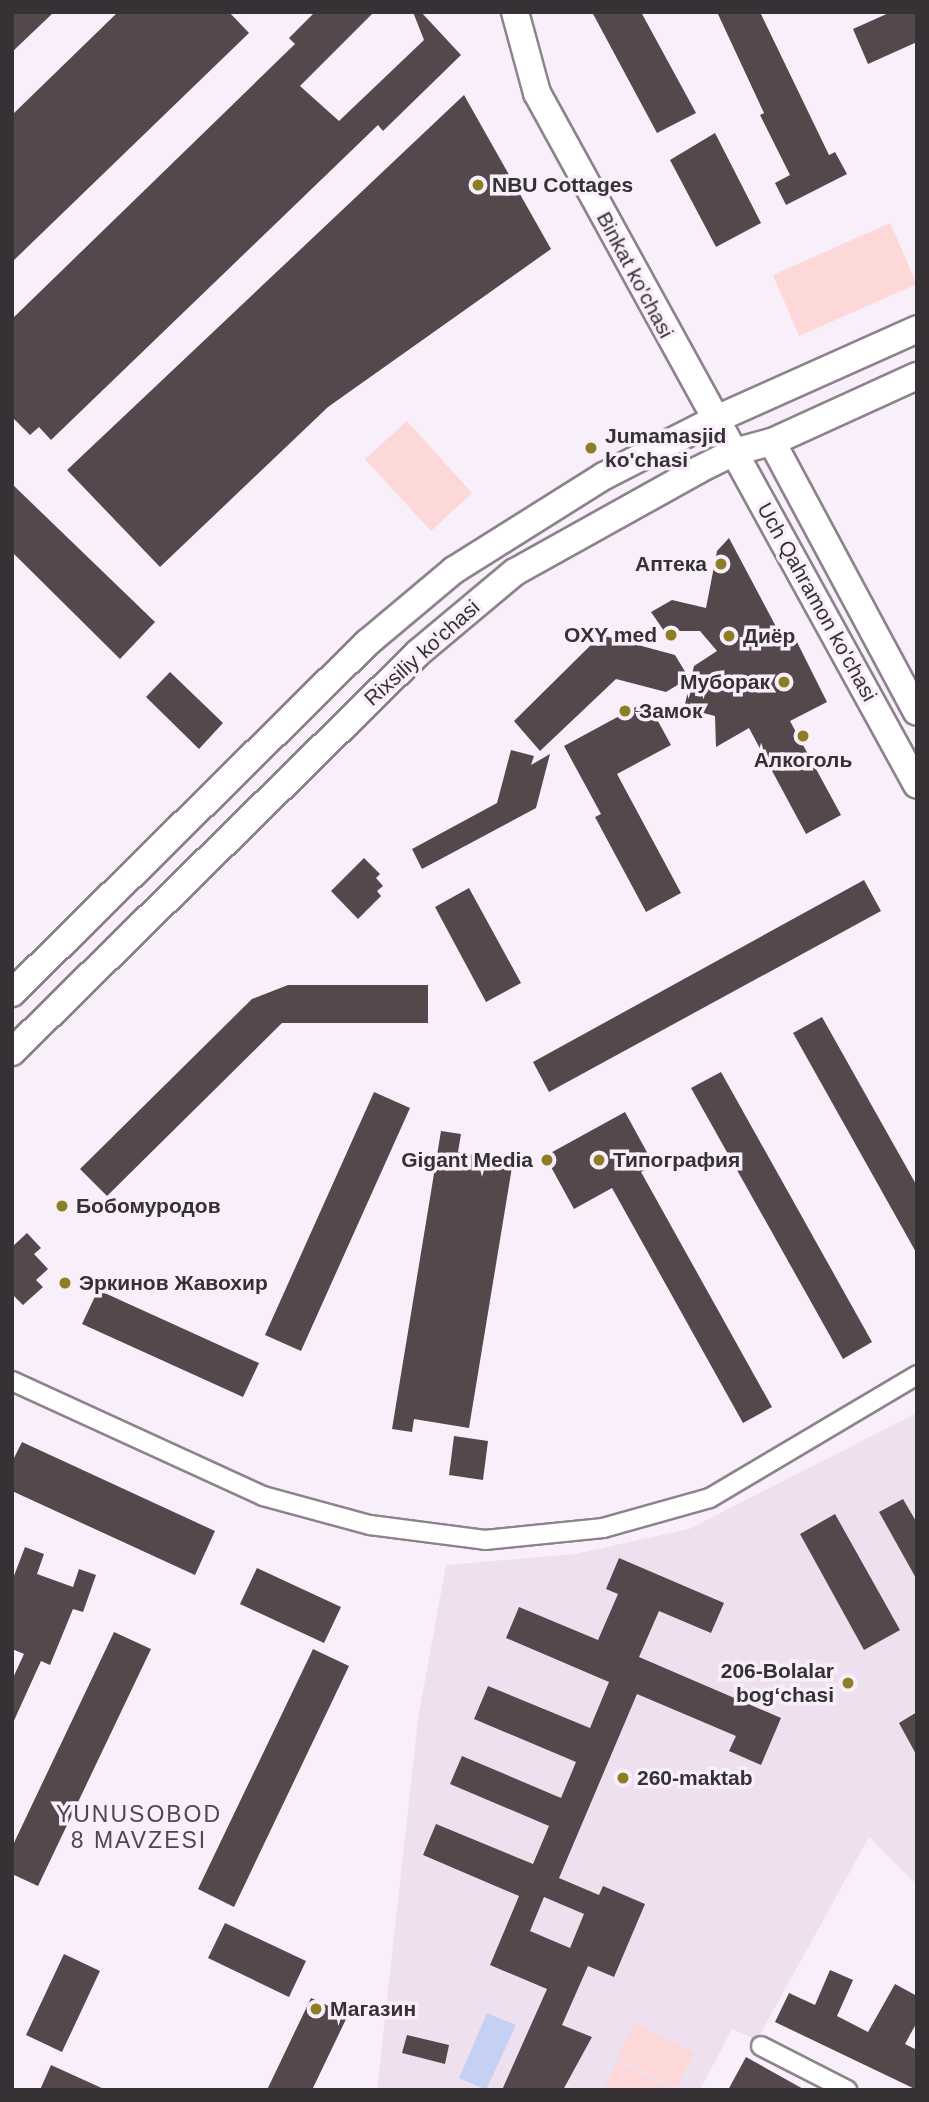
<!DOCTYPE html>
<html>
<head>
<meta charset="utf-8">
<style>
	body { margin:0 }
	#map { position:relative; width:929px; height:2102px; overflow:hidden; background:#f9effa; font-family:Helvetica,sans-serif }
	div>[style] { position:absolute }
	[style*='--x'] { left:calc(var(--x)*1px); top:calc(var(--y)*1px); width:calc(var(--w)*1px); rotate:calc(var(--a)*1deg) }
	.built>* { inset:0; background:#efe0f0 }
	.green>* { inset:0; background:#fdd8d8 }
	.water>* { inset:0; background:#c4d1f2 }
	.building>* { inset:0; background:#54484d }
	.roads { filter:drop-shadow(2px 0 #8c838d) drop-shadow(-2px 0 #8c838d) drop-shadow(0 2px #8c838d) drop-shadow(0 -2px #8c838d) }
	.minor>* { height:18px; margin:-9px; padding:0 9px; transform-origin:9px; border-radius:9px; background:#fff }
	.secondary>* { height:26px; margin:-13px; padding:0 13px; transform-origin:13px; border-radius:13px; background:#fff }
	.dots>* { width:19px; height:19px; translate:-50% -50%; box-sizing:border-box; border:4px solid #f9effa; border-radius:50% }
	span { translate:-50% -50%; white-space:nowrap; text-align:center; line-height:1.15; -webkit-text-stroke:7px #f9effa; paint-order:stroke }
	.poi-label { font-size:21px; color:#353135; font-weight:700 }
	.left { translate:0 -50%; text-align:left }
	.right { translate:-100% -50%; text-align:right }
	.street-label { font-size:21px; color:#353135 }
	.neighbourhood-label { font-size:23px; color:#4f4750; letter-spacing:2px }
	.frame { position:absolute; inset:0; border:14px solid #353135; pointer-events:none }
</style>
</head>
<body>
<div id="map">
	<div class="built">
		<div style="clip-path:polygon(917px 1413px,917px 1885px,869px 1837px,757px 2040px,732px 2029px,700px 2090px,377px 2090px,418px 1719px,446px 1565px,575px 1554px,689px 1529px)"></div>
	</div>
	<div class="green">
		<div style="clip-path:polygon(890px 223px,917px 284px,799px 336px,773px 275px)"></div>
		<div style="clip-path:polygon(407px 421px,472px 493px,431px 531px,365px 459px)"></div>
		<div style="clip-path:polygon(634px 2023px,694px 2053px,676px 2087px,617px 2058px)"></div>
		<div style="clip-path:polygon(618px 2061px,674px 2089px,674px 2090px,603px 2090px)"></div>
	</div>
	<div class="water">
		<div style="clip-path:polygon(487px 2013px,516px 2025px,486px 2090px,459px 2078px)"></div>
	</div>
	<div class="building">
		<div style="clip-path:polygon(12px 12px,54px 12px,12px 52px)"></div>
		<div style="clip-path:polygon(118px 12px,229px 12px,249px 33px,12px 262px,12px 115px)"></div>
		<div style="clip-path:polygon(315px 12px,374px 12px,300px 86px,339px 121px,424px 40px,413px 12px,421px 12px,461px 55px,383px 131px,378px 125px,51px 440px,39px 427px,30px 435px,12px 417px,12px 319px,295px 44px,289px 38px)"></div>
		<div style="clip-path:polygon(592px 12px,641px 12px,696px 113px,657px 133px)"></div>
		<div style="clip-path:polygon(717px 12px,760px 12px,829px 155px,835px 152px,847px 174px,786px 205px,775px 183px,790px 175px,760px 115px,764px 113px)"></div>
		<div style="clip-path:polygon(891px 12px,917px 12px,917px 42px,868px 64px,853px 29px)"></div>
		<div style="clip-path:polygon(464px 95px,551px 249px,328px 407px,160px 567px,67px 470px)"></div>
		<div style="clip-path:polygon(715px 133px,761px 223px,716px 247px,670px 160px)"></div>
		<div style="clip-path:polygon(12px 484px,155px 622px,120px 659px,12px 552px)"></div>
		<div style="clip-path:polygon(729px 538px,782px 638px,792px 632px,827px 702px,790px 721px,841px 815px,806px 834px,749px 728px,716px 747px,715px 716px,684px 708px,694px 666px,717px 651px,700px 631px,664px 631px,651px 612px,672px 600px,706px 608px,717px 551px)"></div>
		<div style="clip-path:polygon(601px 635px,675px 655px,689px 678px,666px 692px,616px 679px,540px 751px,514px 721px)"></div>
		<div style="clip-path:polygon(170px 672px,223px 723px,199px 749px,146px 697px)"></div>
		<div style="clip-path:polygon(647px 701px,671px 745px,617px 774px,681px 893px,646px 912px,595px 817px,601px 814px,564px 746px)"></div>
		<div style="clip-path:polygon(511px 750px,534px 756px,531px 765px,550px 754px,536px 808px,422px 869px,412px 849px,497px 803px)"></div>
		<div style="clip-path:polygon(364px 858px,380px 874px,376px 878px,383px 886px,377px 891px,381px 896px,358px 919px,331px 891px)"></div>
		<div style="clip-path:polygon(864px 880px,881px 911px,549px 1092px,533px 1062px)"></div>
		<div style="clip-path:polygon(469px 888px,521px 983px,486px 1002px,435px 907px)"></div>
		<div style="clip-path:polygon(288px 985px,428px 985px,428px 1023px,282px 1023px,107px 1196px,80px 1169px,252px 999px)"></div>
		<div style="clip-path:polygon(822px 1017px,917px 1186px,917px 1254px,793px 1033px)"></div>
		<div style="clip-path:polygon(721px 1072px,872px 1342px,843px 1359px,691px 1088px)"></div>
		<div style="clip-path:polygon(374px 1092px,410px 1108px,301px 1351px,265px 1335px)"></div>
		<div style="clip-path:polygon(625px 1112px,654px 1165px,641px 1172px,772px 1407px,743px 1423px,612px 1188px,574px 1209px,545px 1156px)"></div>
		<div style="clip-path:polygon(441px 1131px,461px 1134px,458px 1152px,513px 1161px,469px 1428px,414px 1419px,412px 1432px,392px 1429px)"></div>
		<div style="clip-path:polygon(27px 1233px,41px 1248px,34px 1254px,48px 1269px,36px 1280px,43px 1287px,23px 1305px,12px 1294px,12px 1247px)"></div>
		<div style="clip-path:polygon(98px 1290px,259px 1363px,243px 1397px,82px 1324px)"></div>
		<div style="clip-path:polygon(454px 1436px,488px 1441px,483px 1480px,449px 1475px)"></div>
		<div style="clip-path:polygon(22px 1442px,215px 1531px,195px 1575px,12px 1491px,12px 1462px)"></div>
		<div style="clip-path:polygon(903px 1499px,917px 1523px,917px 1580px,879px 1512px)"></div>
		<div style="clip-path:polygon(835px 1514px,900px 1630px,864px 1650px,800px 1534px)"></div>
		<div style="clip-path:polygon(25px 1547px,44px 1554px,37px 1574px,73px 1587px,79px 1569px,96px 1575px,83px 1612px,73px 1609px,50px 1665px,41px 1661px,12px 1725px,12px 1680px,24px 1654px,12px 1649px,12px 1581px)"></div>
		<div style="clip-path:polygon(evenodd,619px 1558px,724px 1603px,711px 1633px,659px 1611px,639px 1657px,781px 1718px,761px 1765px,729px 1751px,736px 1736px,637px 1694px,559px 1878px,599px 1895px,603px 1886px,645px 1904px,614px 1977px,588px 1966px,562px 2025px,592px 2037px,563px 2090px,502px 2090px,547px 1989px,490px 1965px,519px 1896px,423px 1855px,436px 1824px,533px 1864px,549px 1826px,450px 1784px,462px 1756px,561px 1798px,576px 1762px,474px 1719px,488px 1686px,590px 1728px,609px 1682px,506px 1638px,519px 1607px,598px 1640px,618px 1594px,606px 1589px,619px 1558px,544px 1897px,584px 1914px,570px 1948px,530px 1931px,544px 1897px)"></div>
		<div style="clip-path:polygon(257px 1568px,341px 1607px,324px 1643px,240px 1604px)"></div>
		<div style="clip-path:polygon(114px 1632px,151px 1649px,38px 1886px,12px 1874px,12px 1847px)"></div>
		<div style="clip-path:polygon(313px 1649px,349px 1666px,234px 1907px,198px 1889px)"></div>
		<div style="clip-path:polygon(917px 1712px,917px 1756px,899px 1723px)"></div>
		<div style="clip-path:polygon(225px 1923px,306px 1961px,289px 1997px,208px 1958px)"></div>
		<div style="clip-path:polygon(64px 1954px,100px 1971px,62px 2052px,26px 2035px)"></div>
		<div style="clip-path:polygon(830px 1970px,853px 1980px,837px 2016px,868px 2032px,895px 1984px,917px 1996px,917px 2022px,905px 2044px,917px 2050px,917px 2090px,775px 2022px,789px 1993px,815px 2005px)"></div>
		<div style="clip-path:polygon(311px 1998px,348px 2015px,312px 2090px,267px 2090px)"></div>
		<div style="clip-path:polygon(407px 2035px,449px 2045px,445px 2064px,402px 2053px)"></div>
		<div style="clip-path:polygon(746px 2057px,805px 2090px,728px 2090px)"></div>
		<div style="clip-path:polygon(51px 2065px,106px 2090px,40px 2090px)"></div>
	</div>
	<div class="roads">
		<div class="minor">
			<div style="--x:12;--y:1381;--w:276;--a:24.6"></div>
			<div style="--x:263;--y:1496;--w:111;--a:15.2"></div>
			<div style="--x:370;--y:1525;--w:116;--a:7.4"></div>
			<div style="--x:485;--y:1540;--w:119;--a:-5.8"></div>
			<div style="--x:603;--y:1528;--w:111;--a:-15.7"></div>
			<div style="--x:710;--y:1498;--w:241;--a:-30.7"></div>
			<div style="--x:761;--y:2046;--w:97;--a:27.1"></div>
		</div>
		<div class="secondary">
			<div style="--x:515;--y:12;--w:84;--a:74.8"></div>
			<div style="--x:537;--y:93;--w:789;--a:61.23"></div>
			<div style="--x:772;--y:442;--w:306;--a:61.8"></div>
			<div style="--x:12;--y:993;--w:499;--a:-44.6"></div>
			<div style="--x:367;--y:643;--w:114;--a:-40"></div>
			<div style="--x:454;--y:570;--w:177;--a:-32.1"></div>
			<div style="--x:604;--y:476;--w:123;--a:-27"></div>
			<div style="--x:714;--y:420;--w:222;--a:-24.1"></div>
			<div style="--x:12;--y:1052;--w:569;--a:-44.5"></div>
			<div style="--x:418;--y:653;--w:126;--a:-39.9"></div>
			<div style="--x:515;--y:572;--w:210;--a:-29.1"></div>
			<div style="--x:698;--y:470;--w:40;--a:-26.6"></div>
			<div style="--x:734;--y:452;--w:39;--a:-15"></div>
			<div style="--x:772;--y:442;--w:159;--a:-24.5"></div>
		</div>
	</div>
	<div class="dots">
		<div style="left:478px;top:185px;background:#8b7e24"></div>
		<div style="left:591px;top:448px;background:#8b7e24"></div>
		<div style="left:721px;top:564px;background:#8b7e24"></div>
		<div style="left:671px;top:635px;background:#8b7e24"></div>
		<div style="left:729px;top:636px;background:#8b7e24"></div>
		<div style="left:784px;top:682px;background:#8b7e24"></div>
		<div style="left:625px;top:711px;background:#8b7e24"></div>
		<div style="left:803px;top:736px;background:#8b7e24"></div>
		<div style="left:547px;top:1160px;background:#8b7e24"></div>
		<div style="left:599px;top:1160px;background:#8b7e24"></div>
		<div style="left:62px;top:1206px;background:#8b7e24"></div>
		<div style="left:65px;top:1283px;background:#8b7e24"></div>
		<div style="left:848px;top:1683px;background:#8b7e24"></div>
		<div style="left:623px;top:1778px;background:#8b7e24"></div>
		<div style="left:316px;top:2009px;background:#8b7e24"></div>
	</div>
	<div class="poi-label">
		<span class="left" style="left:492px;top:185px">NBU Cottages</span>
		<span class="left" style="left:605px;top:448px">Jumamasjid<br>ko'chasi</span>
		<span class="right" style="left:707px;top:564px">Аптека</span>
		<span class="right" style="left:657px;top:635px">OXY med</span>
		<span class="left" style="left:743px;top:636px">Диёр</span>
		<span class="right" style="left:770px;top:682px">Муборак</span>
		<span class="left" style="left:639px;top:711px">Замок</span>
		<span style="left:803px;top:760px">Алкоголь</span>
		<span class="right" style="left:533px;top:1160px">Gigant Media</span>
		<span class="left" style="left:613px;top:1160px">Типография</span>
		<span class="left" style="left:76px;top:1206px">Бобомуродов</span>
		<span class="left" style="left:79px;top:1283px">Эркинов Жавохир</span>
		<span class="right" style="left:834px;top:1683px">206-Bolalar<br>bogʻchasi</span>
		<span class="left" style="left:637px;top:1778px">260-maktab</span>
		<span class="left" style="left:330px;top:2009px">Магазин</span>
	</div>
	<div class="street-label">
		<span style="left:635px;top:275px;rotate:62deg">Binkat ko'chasi</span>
		<span style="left:817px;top:602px;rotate:61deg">Uch Qahramon ko'chasi</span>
		<span style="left:422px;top:653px;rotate:-42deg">Rixsiliy ko'chasi</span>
	</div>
	<div class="neighbourhood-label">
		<span style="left:139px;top:1827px">YUNUSOBOD<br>8 MAVZESI</span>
	</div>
	<div class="frame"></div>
</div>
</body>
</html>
